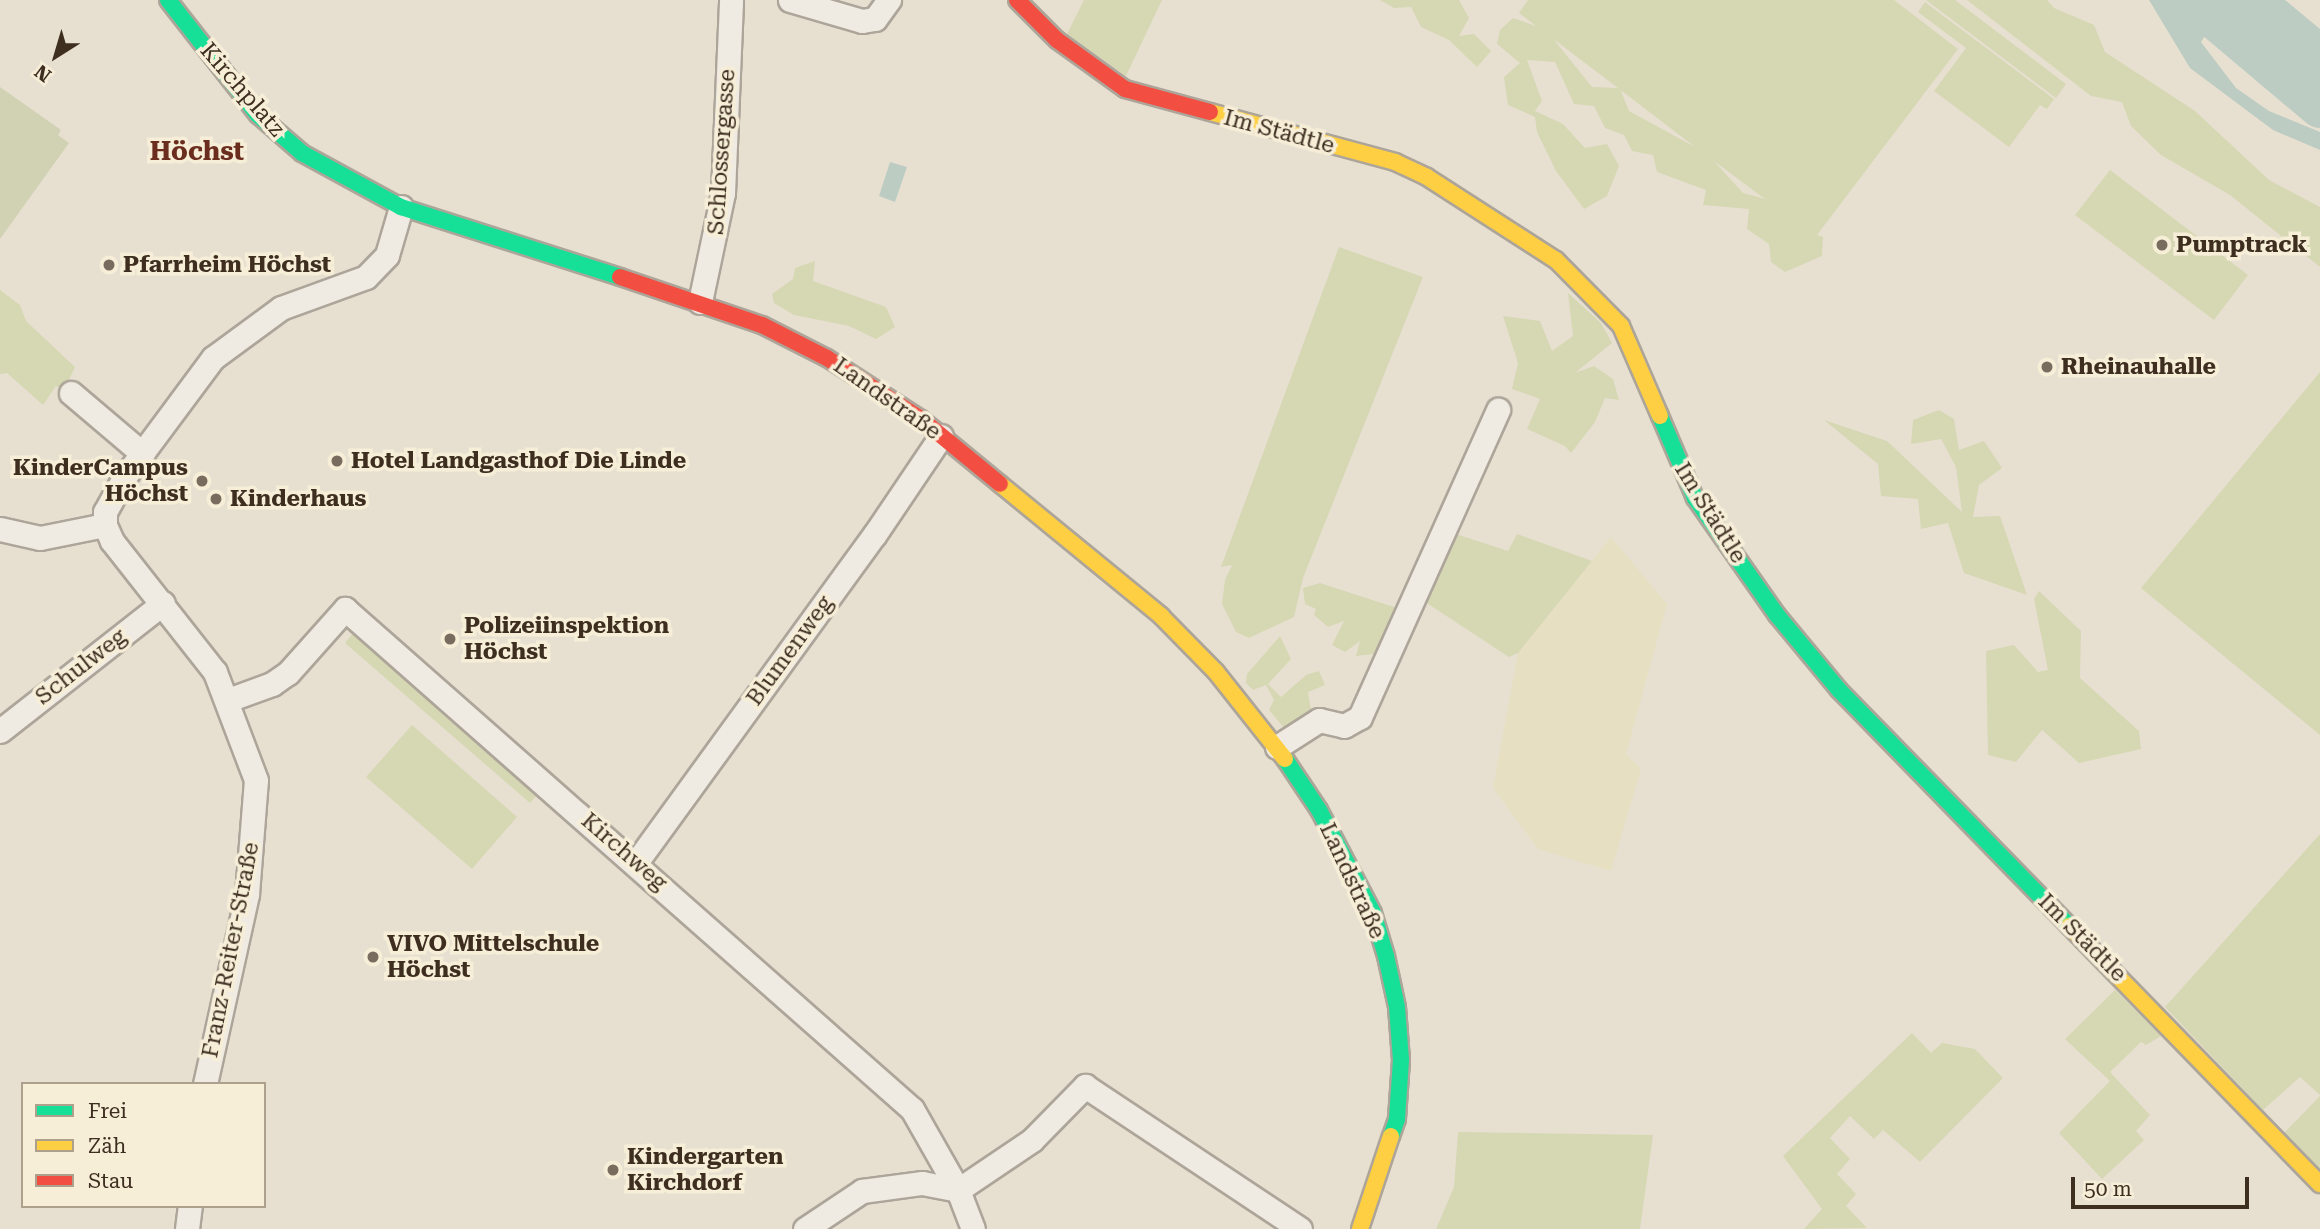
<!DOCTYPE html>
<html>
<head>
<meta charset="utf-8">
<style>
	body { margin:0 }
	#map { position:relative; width:2320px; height:1229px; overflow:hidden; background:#e7e0d1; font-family:"Roboto Serif",serif }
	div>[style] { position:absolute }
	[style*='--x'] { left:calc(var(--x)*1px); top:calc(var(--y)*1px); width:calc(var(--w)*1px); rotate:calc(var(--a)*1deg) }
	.farmland>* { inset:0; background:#e6dfc2 }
	.green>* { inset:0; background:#d6d7b3 }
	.cemetery>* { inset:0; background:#d1d1b3 }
	.water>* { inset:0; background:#bcccc2 }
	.river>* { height:42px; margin:-21px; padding:0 21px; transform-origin:21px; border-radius:21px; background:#bcccc2 }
	.roads { filter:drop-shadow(2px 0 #ada599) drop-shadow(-2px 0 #ada599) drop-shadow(0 2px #ada599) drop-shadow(0 -2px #ada599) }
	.street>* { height:23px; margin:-11.5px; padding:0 11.5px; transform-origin:11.5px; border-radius:11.5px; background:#efebe3 }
	.fast>* { height:16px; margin:-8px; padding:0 8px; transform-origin:8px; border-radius:8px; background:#16e098 }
	.slow>* { height:16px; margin:-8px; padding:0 8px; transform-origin:8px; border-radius:8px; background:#ffcf43 }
	.jam>* { height:16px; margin:-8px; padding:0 8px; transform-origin:8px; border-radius:8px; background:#f24e42 }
	.dots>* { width:19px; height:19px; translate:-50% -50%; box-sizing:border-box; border:4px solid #f7eed8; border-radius:50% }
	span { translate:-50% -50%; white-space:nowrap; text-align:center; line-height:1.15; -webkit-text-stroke:7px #f7eed8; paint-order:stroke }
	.street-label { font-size:23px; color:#3d2e20 }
	.poi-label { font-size:23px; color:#3d2e20; font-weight:700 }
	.left { translate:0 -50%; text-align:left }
	.right { translate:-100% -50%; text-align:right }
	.quarter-label { font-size:26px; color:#6b2e1e; font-weight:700 }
	.legend { position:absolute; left:21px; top:1082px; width:245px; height:126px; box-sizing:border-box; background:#f7eed8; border:2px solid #ada18e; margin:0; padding:9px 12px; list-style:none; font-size:21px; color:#3d2e20 }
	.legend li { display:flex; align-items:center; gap:14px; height:35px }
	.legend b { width:35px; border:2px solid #ada18e }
	.north { position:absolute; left:21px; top:21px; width:70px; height:70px; -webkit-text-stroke:5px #f7eed8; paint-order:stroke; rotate:217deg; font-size:19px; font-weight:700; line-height:28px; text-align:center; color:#3d2e20 }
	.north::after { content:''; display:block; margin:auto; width:24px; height:32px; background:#3d2e20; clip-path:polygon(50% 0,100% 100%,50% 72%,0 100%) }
	.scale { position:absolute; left:2071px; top:1177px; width:178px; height:32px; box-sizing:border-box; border:4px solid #3d2e20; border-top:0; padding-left:9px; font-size:21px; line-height:24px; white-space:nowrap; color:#3d2e20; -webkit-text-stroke:5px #f7eed8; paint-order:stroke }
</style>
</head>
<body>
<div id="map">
	<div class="farmland">
		<div style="clip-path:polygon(1611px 537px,1667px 604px,1626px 754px,1641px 769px,1611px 871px,1538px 849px,1493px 788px,1518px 653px)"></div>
	</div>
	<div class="green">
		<div style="clip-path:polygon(1084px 0,1162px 0,1126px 76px,1067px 34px)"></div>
		<div style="clip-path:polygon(1380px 0,1459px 0,1469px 18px,1459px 36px,1474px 34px,1491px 51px,1477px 67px,1449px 40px,1421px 27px,1411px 7px,1394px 8px)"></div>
		<div style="clip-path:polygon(evenodd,1528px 0,1894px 0,1958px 49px,1817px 235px,1823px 237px,1822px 256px,1785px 272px,1771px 262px,1769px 244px,1747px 229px,1749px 209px,1703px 205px,1706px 190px,1657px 172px,1653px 155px,1632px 151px,1624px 135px,1605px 128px,1594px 106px,1574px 104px,1555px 62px,1527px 60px,1542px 101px,1535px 111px,1563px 124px,1585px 148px,1607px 144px,1619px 166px,1607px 196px,1584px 209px,1556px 171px,1537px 132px,1535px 117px,1508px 105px,1504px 77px,1520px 63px,1497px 44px,1500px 30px,1513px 18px,1536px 26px,1519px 13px,1528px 0,1555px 41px,1556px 41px,1618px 88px,1592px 87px,1555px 41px,1528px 0,1621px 91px,1622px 91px,1695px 147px,1629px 111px,1621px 91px,1528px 0,1714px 161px,1765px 199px,1743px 193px,1714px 161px)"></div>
		<div style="clip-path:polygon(1926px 0,1955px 0,2066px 84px,2056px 98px)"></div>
		<div style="clip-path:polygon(1967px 0,2047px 0,2054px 8px,2094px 25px,2105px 52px,2195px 111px,2269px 180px,2320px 207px,2320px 267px,2230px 195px,2161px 155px,2131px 126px,2122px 102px,2091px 96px)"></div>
		<div style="clip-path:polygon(1925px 2px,2054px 99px,2047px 109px,2040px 105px,2009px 147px,1934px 91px,1966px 48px,1918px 12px)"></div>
		<div style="clip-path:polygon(2110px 170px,2248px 275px,2214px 320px,2075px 215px)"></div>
		<div style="clip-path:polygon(1339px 247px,1423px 277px,1303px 578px,1294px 617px,1249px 638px,1236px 632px,1222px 604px,1225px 580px,1232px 565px,1221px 567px)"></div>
		<div style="clip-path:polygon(815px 261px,813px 281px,886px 307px,895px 327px,876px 339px,849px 326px,794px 315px,774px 303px,772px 294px,793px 279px,795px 268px)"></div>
		<div style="clip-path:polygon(0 290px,20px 305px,26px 321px,75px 367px,64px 390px,56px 386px,43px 405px,7px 373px,0 374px)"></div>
		<div style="clip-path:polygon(1568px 293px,1601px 323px,1612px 343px,1575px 373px,1594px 366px,1613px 379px,1619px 400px,1605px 398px,1595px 422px,1571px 453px,1565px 446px,1527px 429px,1540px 399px,1512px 389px,1518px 363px,1503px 316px,1540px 321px,1552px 351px,1573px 336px)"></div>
		<div style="clip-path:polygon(2320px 372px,2320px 735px,2141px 588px)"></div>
		<div style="clip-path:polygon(1939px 410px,1954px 419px,1959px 450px,1984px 441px,2002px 468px,1979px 485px,1973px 517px,2000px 516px,2027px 595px,1964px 573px,1948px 523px,1921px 529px,1918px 499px,1881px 496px,1878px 464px,1824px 420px,1887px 441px,1962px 512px,1956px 467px,1941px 439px,1911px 444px,1913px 420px)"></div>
		<div style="clip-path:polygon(1456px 534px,1508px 551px,1517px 534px,1592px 561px,1518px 653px,1509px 657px,1425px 602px)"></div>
		<div style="clip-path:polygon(1320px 583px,1400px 609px,1383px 653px,1356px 656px,1360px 641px,1345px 652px,1332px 645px,1344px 621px,1328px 627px,1314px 615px,1316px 609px,1305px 604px,1303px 588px)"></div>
		<div style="clip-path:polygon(2039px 591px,2081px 631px,2080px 678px,2139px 731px,2141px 749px,2079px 763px,2042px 730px,2016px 762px,1988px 755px,1986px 651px,2014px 645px,2038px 672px,2048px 670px,2034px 599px)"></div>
		<div style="clip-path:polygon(353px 633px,539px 793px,530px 803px,345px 643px)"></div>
		<div style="clip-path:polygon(1280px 636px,1291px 659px,1268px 684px,1281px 697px,1306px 675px,1319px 671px,1325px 685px,1308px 692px,1312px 716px,1285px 729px,1269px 710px,1274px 700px,1266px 685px,1253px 690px,1246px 683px,1247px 674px)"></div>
		<div style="clip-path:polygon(412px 725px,517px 817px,472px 869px,366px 777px)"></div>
		<div style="clip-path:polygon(2320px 834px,2320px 1095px,2300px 1077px,2263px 1110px,2165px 1007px)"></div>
		<div style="clip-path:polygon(2115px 990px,2161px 1036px,2146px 1045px,2141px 1042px,2110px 1072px,2150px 1115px,2136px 1131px,2144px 1140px,2102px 1179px,2059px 1133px,2110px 1081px,2065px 1039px)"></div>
		<div style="clip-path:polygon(1912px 1033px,1931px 1053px,1942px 1043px,1975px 1049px,2003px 1078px,1920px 1162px,1883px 1130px,1874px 1139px,1850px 1116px,1830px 1138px,1850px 1159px,1837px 1174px,1856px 1194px,1846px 1206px,1867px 1228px,1804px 1229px,1822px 1209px,1783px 1156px)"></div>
		<div style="clip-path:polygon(2320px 1096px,2320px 1172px,2284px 1133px)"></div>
		<div style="clip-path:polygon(1458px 1132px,1653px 1135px,1640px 1229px,1436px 1229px,1454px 1187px)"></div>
	</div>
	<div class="cemetery">
		<div style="clip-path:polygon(0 87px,61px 130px,58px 135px,69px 143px,0 239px)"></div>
	</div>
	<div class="water">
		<div style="clip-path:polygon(2149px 0,2285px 0,2320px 29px,2320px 109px,2292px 89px,2288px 73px,2279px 64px,2208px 31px,2201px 42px,2236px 88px,2269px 111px,2320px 132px,2320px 150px,2273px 130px,2190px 68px)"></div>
		<div style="clip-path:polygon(890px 162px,907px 167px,895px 202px,879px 196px)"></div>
	</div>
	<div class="river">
		<div style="--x:2193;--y:0;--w:166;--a:40.1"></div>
	</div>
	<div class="roads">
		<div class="street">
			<div style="--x:790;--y:0;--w:75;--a:16.3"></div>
			<div style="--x:862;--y:21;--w:13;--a:-9"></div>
			<div style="--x:875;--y:19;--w:24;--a:-54"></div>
			<div style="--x:700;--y:302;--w:111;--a:-78.1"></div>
			<div style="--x:723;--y:193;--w:193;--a:-87.6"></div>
			<div style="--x:71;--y:393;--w:94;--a:40.3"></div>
			<div style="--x:0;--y:529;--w:41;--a:12.7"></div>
			<div style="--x:40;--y:538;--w:66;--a:-11.3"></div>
			<div style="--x:228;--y:700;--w:47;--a:-20"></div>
			<div style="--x:272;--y:684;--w:19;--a:-35"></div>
			<div style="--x:288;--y:673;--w:86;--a:-48.3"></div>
			<div style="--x:345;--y:609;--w:756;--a:41.41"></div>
			<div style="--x:912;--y:1109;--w:93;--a:60.4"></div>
			<div style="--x:958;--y:1190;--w:42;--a:69"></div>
			<div style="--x:0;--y:731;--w:207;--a:-38.1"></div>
			<div style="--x:1277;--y:747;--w:50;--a:-32.7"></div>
			<div style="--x:1319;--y:720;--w:26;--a:13"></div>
			<div style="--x:1344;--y:726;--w:18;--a:-29"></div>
			<div style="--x:1360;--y:717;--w:337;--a:-65.8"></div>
			<div style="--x:635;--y:864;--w:408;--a:-54"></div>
			<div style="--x:875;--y:534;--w:118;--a:-56"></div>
			<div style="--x:205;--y:1084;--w:195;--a:-77.5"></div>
			<div style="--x:247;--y:894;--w:114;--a:-85.5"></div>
			<div style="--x:256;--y:780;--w:116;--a:-110.8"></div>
			<div style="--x:215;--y:672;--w:167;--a:-128.2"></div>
			<div style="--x:112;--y:541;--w:17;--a:-114"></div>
			<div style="--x:105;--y:525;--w:13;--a:-90"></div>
			<div style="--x:105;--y:512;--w:38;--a:-61"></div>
			<div style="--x:123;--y:479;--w:151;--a:-53.4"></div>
			<div style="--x:213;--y:358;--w:84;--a:-36.3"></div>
			<div style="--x:281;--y:308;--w:90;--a:-20"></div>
			<div style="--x:366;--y:277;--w:30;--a:-46"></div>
			<div style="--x:387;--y:255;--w:50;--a:-73.7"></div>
			<div style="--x:958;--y:1190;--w:89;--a:-34"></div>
			<div style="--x:1032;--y:1140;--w:76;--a:-45.5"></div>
			<div style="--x:1085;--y:1086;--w:258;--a:33.6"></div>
			<div style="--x:187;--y:1229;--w:23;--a:-83"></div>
			<div style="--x:805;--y:1229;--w:69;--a:-33.7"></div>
			<div style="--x:862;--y:1191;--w:61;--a:-7.6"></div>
			<div style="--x:922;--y:1183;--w:37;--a:11"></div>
		</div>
		<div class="fast">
			<div style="--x:168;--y:0;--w:146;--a:52"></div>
			<div style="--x:258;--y:115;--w:58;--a:40.8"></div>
			<div style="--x:302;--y:153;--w:113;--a:28.6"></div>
			<div style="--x:401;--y:207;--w:230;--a:17.7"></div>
			<div style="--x:1660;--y:416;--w:89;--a:66.9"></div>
			<div style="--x:1695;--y:498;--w:143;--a:55"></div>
			<div style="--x:1777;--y:615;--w:97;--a:50.4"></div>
			<div style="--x:1839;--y:690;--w:330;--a:45.7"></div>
			<div style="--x:1285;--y:759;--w:61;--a:56.3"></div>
			<div style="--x:1319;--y:810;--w:116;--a:62.3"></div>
			<div style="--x:1373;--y:913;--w:45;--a:73.2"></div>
			<div style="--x:1386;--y:956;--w:52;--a:77.8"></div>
			<div style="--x:1397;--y:1007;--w:53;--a:85.7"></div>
			<div style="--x:1401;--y:1060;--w:59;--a:93.9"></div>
			<div style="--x:1397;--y:1119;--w:18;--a:109"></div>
		</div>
		<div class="slow">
			<div style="--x:1210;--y:112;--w:192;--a:15.1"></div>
			<div style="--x:1395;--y:162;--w:35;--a:25"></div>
			<div style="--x:1427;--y:177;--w:153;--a:32.8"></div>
			<div style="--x:1556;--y:260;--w:93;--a:45.4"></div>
			<div style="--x:1621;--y:326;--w:98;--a:66.6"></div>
			<div style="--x:1000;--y:484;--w:208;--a:39.3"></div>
			<div style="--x:1161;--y:616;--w:78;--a:45.5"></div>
			<div style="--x:1216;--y:672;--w:111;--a:51.6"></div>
			<div style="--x:2069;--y:926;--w:360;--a:45.8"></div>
			<div style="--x:1360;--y:1229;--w:98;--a:-71.6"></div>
		</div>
		<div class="jam">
			<div style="--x:1017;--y:0;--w:57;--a:45"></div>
			<div style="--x:1057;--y:40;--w:84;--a:35.8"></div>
			<div style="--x:1125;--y:89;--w:88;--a:15.1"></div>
			<div style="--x:620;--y:277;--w:150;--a:18.7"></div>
			<div style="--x:762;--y:325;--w:73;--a:26.9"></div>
			<div style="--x:827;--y:358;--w:112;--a:33"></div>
			<div style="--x:921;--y:419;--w:102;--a:39.4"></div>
		</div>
	</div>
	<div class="dots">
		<div style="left:2162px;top:245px;background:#786c5e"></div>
		<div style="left:109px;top:265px;background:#786c5e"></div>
		<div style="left:2047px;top:367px;background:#786c5e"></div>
		<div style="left:337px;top:461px;background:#786c5e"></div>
		<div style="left:202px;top:481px;background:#786c5e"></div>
		<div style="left:216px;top:499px;background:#786c5e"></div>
		<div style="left:450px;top:639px;background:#786c5e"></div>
		<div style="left:373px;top:957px;background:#786c5e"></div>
		<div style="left:613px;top:1170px;background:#786c5e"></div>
	</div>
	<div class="street-label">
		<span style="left:242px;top:90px;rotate:49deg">Kirchplatz</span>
		<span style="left:1279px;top:132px;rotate:15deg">Im Städtle</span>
		<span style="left:722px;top:152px;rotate:-86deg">Schlossergasse</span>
		<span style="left:887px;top:399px;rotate:35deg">Landstraße</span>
		<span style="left:1710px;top:513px;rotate:58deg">Im Städtle</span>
		<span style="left:790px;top:651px;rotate:-54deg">Blumenweg</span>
		<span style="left:81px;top:667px;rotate:-38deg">Schulweg</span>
		<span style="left:624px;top:852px;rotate:41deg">Kirchweg</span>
		<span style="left:1352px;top:881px;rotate:65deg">Landstraße</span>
		<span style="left:2082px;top:938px;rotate:45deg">Im Städtle</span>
		<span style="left:231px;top:950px;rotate:-79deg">Franz-Reiter-Straße</span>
	</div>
	<div class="poi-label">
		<span class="left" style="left:2176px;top:245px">Pumptrack</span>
		<span class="left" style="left:123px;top:265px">Pfarrheim Höchst</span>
		<span class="left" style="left:2061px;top:367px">Rheinauhalle</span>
		<span class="left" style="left:351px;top:461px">Hotel Landgasthof Die Linde</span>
		<span class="right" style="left:188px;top:481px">KinderCampus<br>Höchst</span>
		<span class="left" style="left:230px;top:499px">Kinderhaus</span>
		<span class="left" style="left:464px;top:639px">Polizeiinspektion<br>Höchst</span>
		<span class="left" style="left:387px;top:957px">VIVO Mittelschule<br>Höchst</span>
		<span class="left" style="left:627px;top:1170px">Kindergarten<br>Kirchdorf</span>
	</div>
	<div class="quarter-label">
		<span style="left:197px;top:152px">Höchst</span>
	</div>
	<ul class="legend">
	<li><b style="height:9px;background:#16e098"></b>Frei</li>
	<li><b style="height:9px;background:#ffcf43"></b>Zäh</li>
	<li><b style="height:9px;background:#f24e42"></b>Stau</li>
	</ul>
	<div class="north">N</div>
	<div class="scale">50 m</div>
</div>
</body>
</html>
